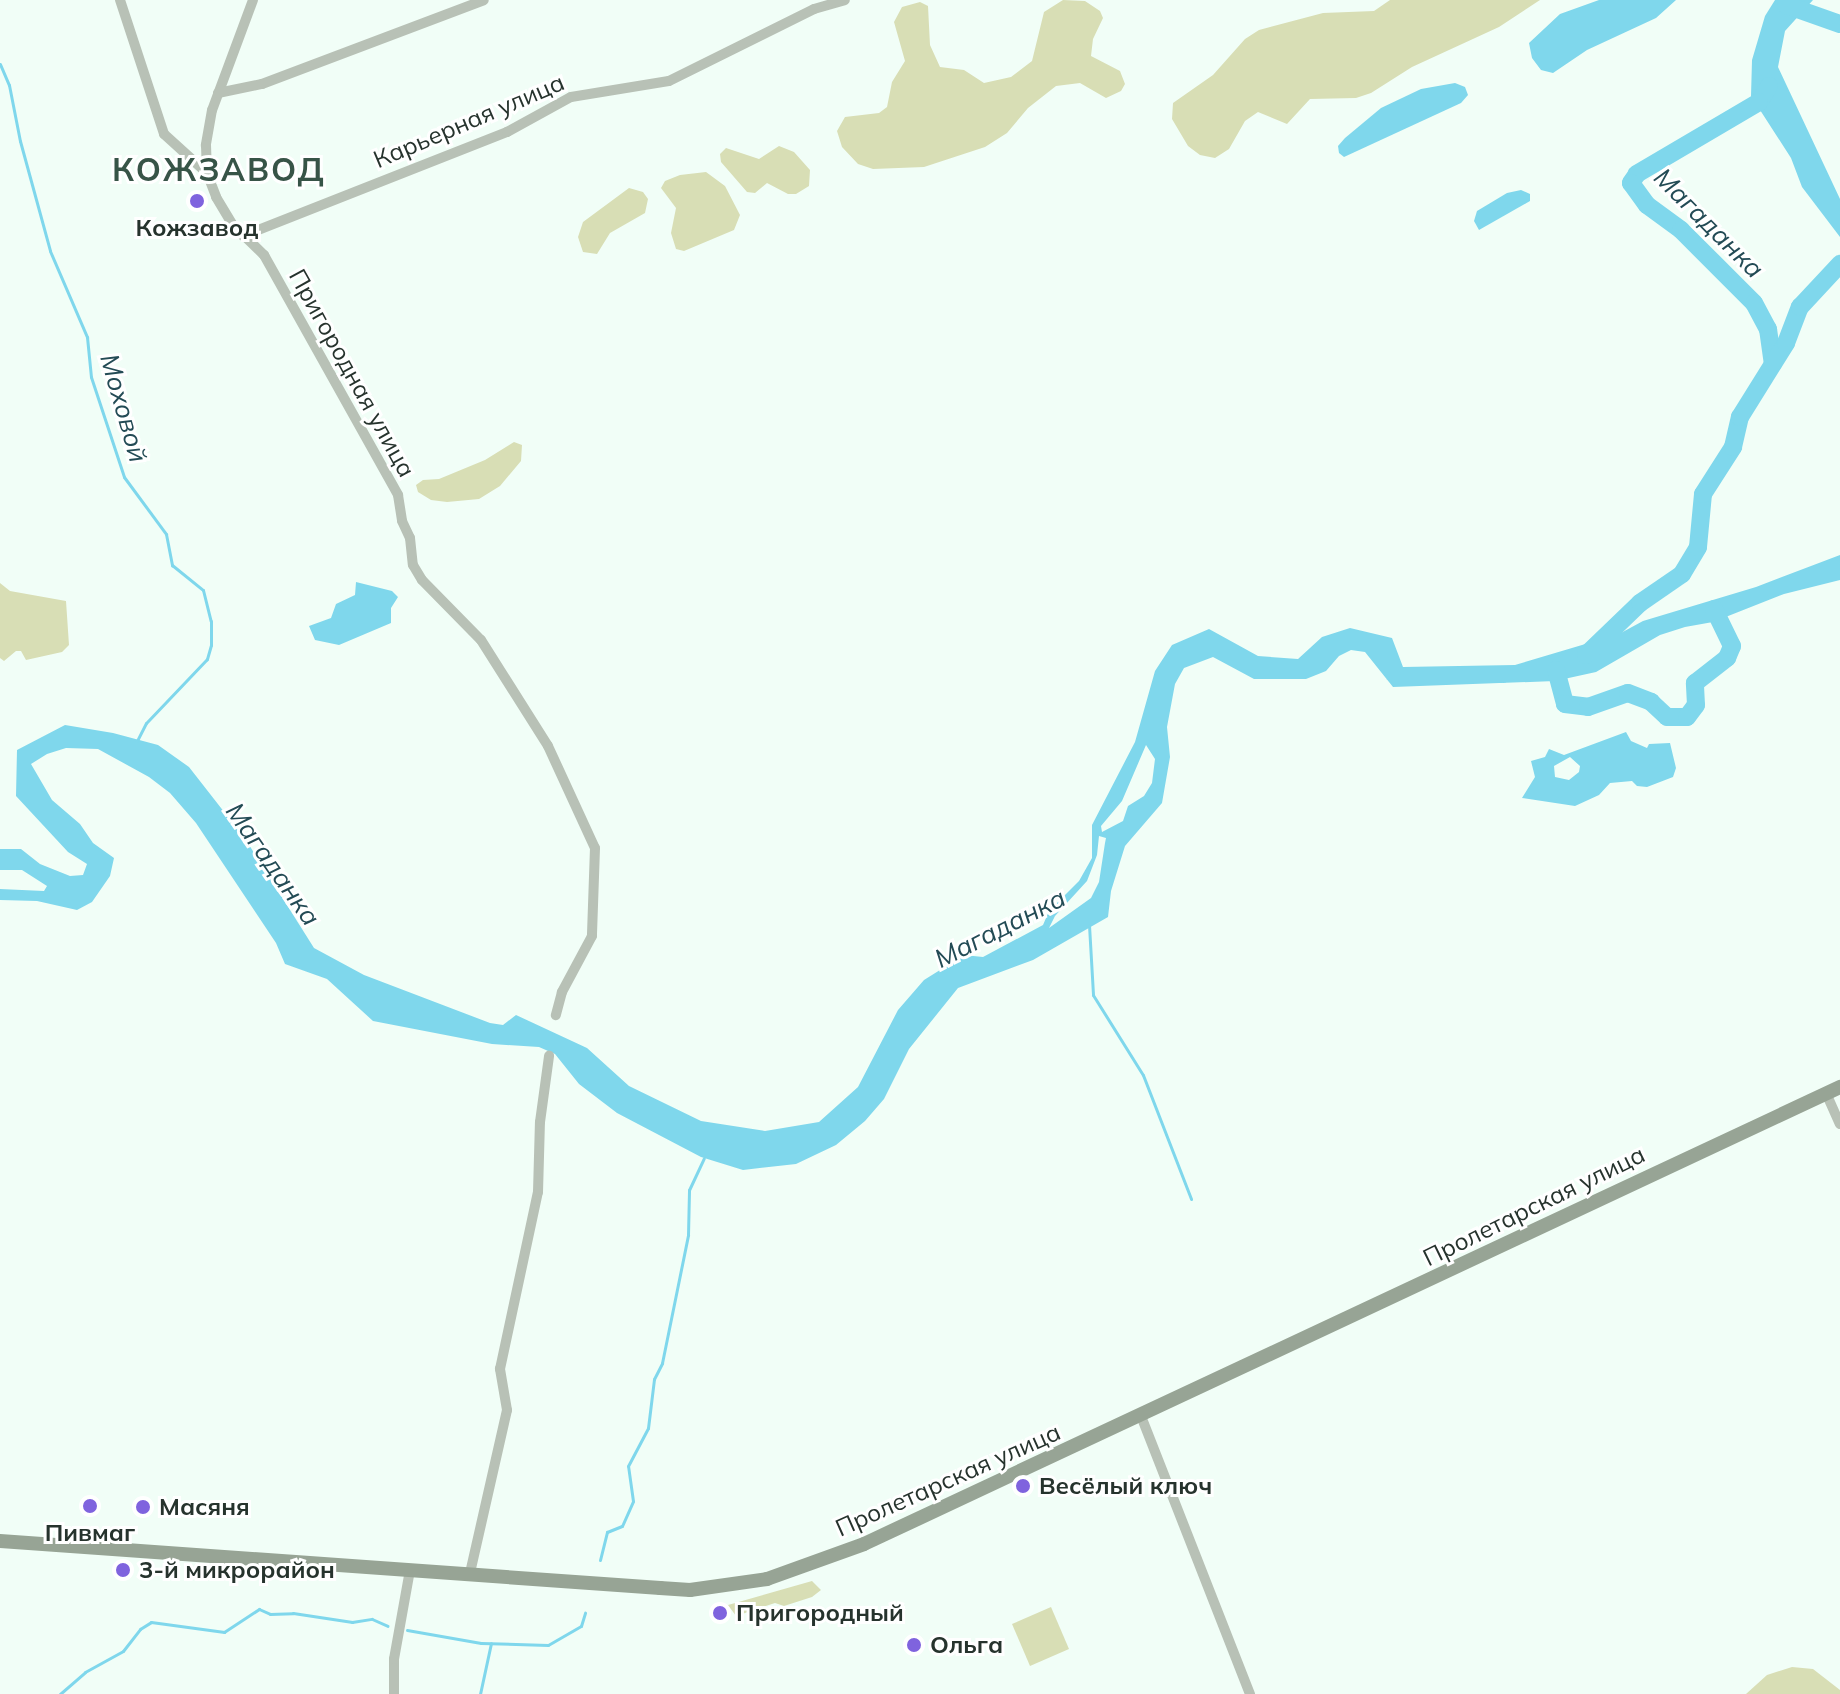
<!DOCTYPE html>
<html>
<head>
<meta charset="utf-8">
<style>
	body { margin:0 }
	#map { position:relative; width:1840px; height:1694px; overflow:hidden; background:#f1fef7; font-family:Mulish,sans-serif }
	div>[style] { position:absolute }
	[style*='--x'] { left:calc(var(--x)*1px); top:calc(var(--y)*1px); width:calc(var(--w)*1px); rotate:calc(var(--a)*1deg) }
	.green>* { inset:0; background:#d8deb5 }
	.water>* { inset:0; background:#7fd7ec }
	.stream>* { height:3px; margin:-1.5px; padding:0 1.5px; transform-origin:1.5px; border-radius:1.5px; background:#7fd7ec }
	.river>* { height:18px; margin:-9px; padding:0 9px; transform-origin:9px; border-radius:9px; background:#7fd7ec }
	.minor>* { height:10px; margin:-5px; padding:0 5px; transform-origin:5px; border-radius:5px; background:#b8c1b6 }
	.secondary>* { height:14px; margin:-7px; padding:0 7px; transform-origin:7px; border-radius:7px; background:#97a495 }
	.dots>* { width:22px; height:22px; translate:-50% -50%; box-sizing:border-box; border:4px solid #fff; border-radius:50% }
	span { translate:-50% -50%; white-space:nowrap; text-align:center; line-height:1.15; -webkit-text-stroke:6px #fff; paint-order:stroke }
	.street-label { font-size:24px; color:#26332d }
	.poi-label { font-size:24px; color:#26332d; font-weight:700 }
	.left { translate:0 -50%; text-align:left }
	.water-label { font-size:26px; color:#234b55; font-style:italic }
	.district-label { font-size:32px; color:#375447; font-weight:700; letter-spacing:2px }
</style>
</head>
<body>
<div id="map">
	<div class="green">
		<div style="clip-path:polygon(1063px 0,1085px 1px,1100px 11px,1103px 18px,1093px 39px,1091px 56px,1120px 71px,1125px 84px,1121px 91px,1106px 98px,1080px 83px,1056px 86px,1028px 108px,1007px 133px,985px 147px,924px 167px,873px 169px,858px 164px,842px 147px,837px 131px,845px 117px,879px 113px,887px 107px,892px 82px,905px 61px,894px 22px,902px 7px,920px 2px,928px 6px,930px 45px,940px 67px,964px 70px,984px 83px,1011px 77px,1032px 61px,1044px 12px)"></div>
		<div style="clip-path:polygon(1390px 0,1540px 0,1499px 27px,1412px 67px,1371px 93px,1356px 98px,1310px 99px,1287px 124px,1258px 112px,1245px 121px,1229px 149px,1215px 158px,1200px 155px,1188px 146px,1172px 119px,1173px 103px,1213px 75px,1245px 39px,1259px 30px,1323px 13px,1374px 11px)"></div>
		<div style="clip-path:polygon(779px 146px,794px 152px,810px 170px,809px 186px,796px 194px,788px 194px,767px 183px,755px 193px,747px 192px,721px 162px,720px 154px,726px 148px,759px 159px)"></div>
		<div style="clip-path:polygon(706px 172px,725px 186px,740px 215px,734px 230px,684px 251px,676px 249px,671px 233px,676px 208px,661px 188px,665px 181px,680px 175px)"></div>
		<div style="clip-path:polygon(629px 188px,643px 192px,648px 199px,645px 213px,610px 233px,597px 254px,583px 252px,578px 237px,583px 222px)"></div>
		<div style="clip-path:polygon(514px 442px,522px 445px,521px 461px,500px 486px,479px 499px,447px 502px,431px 500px,418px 492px,416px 485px,423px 480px,439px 479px,485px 460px)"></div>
		<div style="clip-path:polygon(0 583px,10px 591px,66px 601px,69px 645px,62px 652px,26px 660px,21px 651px,16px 651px,4px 661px,0 658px)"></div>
		<div style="clip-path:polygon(812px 1581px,821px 1590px,812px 1597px,784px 1606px,775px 1603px,736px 1616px,728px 1605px)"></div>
		<div style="clip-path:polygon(1051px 1607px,1069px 1649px,1030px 1666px,1012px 1624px)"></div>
		<div style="clip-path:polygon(1792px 1667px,1813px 1669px,1840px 1690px,1840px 1694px,1746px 1694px,1767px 1675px)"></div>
	</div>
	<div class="water">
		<div style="clip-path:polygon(1599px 0,1676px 0,1656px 18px,1587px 50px,1553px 73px,1541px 70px,1532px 58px,1529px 43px,1560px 14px)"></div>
		<div style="clip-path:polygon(1775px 0,1813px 0,1785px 31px,1778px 67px,1840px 199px,1840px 237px,1802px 187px,1791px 158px,1751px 96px,1752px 60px,1765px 16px)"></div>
		<div style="clip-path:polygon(1455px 83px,1465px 87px,1468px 95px,1461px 103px,1344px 157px,1339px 153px,1338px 146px,1345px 138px,1381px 108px,1421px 89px)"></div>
		<div style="clip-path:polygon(1521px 190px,1530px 194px,1530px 201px,1479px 230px,1474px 221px,1477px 211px,1507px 193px)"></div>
		<div style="clip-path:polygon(evenodd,1840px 555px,1840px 580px,1784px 594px,1713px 622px,1685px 627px,1660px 635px,1596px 672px,1555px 681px,1393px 687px,1365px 652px,1351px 650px,1339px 656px,1326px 671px,1306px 679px,1254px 679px,1213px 657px,1184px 668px,1175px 684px,1167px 727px,1170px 757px,1162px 803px,1125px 846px,1111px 891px,1108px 917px,1033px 960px,958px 988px,909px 1049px,884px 1099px,865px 1121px,836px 1145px,796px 1164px,743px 1170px,701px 1157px,617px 1113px,579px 1084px,555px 1054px,539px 1047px,492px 1044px,373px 1021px,327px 979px,285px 964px,276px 943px,196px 823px,170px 793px,149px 777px,98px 749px,66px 748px,47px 754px,31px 764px,52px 800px,80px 824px,93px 843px,114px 858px,110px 876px,92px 902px,77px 910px,37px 901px,0 900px,0 889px,44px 891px,47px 886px,22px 870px,0 870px,0 849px,21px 849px,40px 864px,70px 876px,83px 875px,87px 864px,68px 852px,16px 796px,17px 750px,65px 725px,113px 733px,158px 745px,189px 767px,246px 840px,314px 948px,364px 975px,490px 1023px,503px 1025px,516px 1015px,587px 1048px,629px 1086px,701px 1121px,765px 1131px,819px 1122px,858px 1087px,898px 1010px,924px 980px,964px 955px,983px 957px,1043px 925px,1049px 911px,1079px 881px,1092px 858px,1092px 825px,1135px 742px,1155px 671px,1172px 645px,1209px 629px,1258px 656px,1298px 659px,1322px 637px,1350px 628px,1392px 638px,1403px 667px,1515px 665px,1619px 634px,1643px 621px,1756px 587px,1840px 555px,1146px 745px,1155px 759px,1152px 783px,1144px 796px,1128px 806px,1123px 821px,1102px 832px,1101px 826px,1122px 801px,1146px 745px,1840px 555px,1099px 836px,1106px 838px,1105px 843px,1099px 882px,1091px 898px,1049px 928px,1055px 916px,1087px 881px,1097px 855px,1099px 836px)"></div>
		<div style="clip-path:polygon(356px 582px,392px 591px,398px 597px,391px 608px,391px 623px,339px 645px,315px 640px,309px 626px,331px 618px,336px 604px,355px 595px)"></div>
		<div style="clip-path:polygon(evenodd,1626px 732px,1631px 741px,1647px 748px,1649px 744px,1670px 743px,1676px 768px,1673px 777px,1647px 787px,1637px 786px,1632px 781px,1610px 783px,1599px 795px,1575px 806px,1522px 798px,1535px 777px,1531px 761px,1545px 757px,1549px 749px,1564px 755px,1626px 732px,1570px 757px,1580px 766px,1579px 772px,1569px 780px,1555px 777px,1554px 766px,1570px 757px)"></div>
	</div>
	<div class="stream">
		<div style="--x:0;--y:64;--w:23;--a:67"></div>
		<div style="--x:9;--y:85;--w:57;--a:78.9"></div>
		<div style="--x:20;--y:141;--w:114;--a:74.7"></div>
		<div style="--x:50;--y:251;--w:94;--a:66.7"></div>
		<div style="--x:87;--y:337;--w:40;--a:84.3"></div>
		<div style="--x:91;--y:377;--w:105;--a:71.7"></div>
		<div style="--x:124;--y:477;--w:71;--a:53.6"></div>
		<div style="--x:166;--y:534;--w:32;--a:79"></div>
		<div style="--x:172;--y:565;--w:40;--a:39"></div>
		<div style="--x:203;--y:590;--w:32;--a:76"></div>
		<div style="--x:211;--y:621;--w:24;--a:90"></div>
		<div style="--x:211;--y:645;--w:15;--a:106"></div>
		<div style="--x:207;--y:659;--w:88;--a:133.6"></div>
		<div style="--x:146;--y:723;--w:20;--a:117"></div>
		<div style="--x:1089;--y:925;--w:70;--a:86.7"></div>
		<div style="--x:1093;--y:995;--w:94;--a:58"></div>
		<div style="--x:1143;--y:1075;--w:133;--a:68.8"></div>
		<div style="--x:600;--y:1560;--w:29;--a:-76"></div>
		<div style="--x:607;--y:1532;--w:16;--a:-22"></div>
		<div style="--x:622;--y:1526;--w:27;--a:-66"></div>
		<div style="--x:633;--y:1501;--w:35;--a:-98"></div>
		<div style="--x:628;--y:1466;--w:43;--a:-62.2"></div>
		<div style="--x:648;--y:1428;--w:49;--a:-83"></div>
		<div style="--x:654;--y:1379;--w:18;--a:-63"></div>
		<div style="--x:662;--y:1363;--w:131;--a:-78.5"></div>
		<div style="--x:688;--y:1235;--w:45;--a:-88.7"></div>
		<div style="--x:689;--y:1190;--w:35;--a:-65"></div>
		<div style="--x:407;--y:1630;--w:75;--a:10"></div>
		<div style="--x:481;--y:1643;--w:67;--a:1.7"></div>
		<div style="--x:548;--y:1645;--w:38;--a:-30"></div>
		<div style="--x:581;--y:1626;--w:14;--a:-73"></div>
		<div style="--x:60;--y:1694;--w:33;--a:-41"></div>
		<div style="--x:85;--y:1672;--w:43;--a:-28.9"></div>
		<div style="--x:123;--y:1651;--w:28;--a:-52"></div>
		<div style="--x:140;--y:1629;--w:13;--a:-32"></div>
		<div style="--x:151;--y:1622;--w:74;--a:7.8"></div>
		<div style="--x:224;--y:1632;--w:42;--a:-33.3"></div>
		<div style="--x:259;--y:1609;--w:12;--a:24"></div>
		<div style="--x:270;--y:1614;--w:23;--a:-2"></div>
		<div style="--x:293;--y:1613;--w:60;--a:8.7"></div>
		<div style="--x:352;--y:1622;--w:20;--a:-9"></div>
		<div style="--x:372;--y:1619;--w:17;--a:24"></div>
		<div style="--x:480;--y:1694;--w:52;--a:-77.8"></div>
	</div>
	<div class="river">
		<div style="--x:1786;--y:5;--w:57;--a:19.4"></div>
		<div style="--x:1769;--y:86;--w:19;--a:122"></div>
		<div style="--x:1759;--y:102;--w:142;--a:149.5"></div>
		<div style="--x:1637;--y:174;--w:11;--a:124"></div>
		<div style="--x:1631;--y:183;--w:27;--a:54"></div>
		<div style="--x:1647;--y:205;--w:42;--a:36.3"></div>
		<div style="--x:1681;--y:230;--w:103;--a:45"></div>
		<div style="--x:1754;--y:303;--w:30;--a:62"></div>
		<div style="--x:1768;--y:329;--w:35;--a:82"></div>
		<div style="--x:1586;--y:655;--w:75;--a:-43.9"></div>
		<div style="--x:1640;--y:603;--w:51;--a:-34.6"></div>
		<div style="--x:1682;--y:574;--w:31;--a:-59"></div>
		<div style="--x:1698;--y:547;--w:53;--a:-84.6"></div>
		<div style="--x:1703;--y:494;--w:56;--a:-57.4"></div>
		<div style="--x:1733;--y:447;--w:31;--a:-77"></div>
		<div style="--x:1740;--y:417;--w:87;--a:-58.1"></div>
		<div style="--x:1786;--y:343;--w:39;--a:-69"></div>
		<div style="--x:1800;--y:307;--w:59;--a:-47.1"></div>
		<div style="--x:1556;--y:670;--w:35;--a:75"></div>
		<div style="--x:1565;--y:704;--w:23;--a:7"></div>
		<div style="--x:1588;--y:707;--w:42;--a:-19.3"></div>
		<div style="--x:1628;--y:693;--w:25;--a:21"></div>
		<div style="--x:1651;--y:702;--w:22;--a:43"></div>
		<div style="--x:1667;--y:717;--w:20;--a:0"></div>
		<div style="--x:1687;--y:717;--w:15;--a:-53"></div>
		<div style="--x:1696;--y:705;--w:22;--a:-93"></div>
		<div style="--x:1695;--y:683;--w:41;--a:-38"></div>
		<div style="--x:1727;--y:658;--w:13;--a:-67"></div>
		<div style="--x:1732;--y:646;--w:41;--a:-115.9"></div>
	</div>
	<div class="minor">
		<div style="--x:120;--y:0;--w:141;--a:71.8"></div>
		<div style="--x:164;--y:134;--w:58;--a:42.2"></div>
		<div style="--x:253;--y:0;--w:117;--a:110.4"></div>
		<div style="--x:212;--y:110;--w:36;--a:100"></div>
		<div style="--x:206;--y:145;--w:28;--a:88"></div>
		<div style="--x:207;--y:173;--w:26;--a:69"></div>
		<div style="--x:216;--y:197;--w:31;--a:59"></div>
		<div style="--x:232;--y:224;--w:45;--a:44.1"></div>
		<div style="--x:264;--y:255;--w:275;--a:60.8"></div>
		<div style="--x:398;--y:495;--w:26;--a:81"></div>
		<div style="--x:402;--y:521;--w:19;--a:65"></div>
		<div style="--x:410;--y:538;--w:27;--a:84"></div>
		<div style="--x:413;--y:565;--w:17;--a:59"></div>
		<div style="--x:422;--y:580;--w:84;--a:45.5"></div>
		<div style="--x:481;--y:640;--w:125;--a:57.7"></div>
		<div style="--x:548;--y:746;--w:112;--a:65.3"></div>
		<div style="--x:595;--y:848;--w:88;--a:92"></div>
		<div style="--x:592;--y:936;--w:64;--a:118.2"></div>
		<div style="--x:562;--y:992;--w:24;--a:105"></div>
		<div style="--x:218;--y:93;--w:45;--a:-11.6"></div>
		<div style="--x:262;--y:84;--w:237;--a:-20.7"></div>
		<div style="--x:243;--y:236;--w:284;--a:-21.5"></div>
		<div style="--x:507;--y:132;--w:73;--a:-28.7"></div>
		<div style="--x:571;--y:97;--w:99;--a:-9.3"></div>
		<div style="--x:669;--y:81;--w:162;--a:-26.4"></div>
		<div style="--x:814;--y:9;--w:32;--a:-16"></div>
		<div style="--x:1826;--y:1093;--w:34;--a:66"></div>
		<div style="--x:1141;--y:1416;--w:299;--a:68.6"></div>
		<div style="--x:470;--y:1573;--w:167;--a:-77.2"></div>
		<div style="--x:507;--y:1410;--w:42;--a:-99.7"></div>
		<div style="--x:500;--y:1369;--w:181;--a:-77.9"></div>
		<div style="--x:538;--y:1192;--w:70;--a:-88.4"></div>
		<div style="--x:540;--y:1122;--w:67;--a:-82.2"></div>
		<div style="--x:394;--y:1694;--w:35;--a:-90"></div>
		<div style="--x:394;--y:1659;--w:90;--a:-79.8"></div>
	</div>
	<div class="secondary">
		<div style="--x:0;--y:1541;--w:662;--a:4.07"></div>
		<div style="--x:660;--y:1588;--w:30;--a:4"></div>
		<div style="--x:690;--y:1590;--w:78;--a:-8.1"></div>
		<div style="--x:767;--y:1579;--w:103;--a:-19.8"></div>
		<div style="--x:864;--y:1544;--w:1078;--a:-25.09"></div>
	</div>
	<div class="dots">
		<div style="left:197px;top:201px;background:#7f63de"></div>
		<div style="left:1023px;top:1486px;background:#7f63de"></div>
		<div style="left:90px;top:1506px;background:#7f63de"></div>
		<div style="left:143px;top:1507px;background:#7f63de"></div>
		<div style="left:123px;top:1570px;background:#7f63de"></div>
		<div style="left:720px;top:1613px;background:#7f63de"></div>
		<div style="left:914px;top:1645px;background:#7f63de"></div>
	</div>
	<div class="street-label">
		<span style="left:469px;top:121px;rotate:-23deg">Карьерная улица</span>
		<span style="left:352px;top:373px;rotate:61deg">Пригородная улица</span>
		<span style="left:1534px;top:1206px;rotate:-26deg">Пролетарская улица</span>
		<span style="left:948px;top:1480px;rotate:-24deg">Пролетарская улица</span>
	</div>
	<div class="poi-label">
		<span style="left:197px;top:228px">Кожзавод</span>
		<span class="left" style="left:1039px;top:1486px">Весёлый ключ</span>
		<span class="left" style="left:159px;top:1507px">Масяня</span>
		<span style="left:90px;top:1533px">Пивмаг</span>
		<span class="left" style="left:139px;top:1570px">3-й микрорайон</span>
		<span class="left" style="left:736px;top:1613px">Пригородный</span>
		<span class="left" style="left:930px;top:1645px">Ольга</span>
	</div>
	<div class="water-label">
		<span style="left:1709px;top:223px;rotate:45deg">Магаданка</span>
		<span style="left:124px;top:408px;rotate:74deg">Моховой</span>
		<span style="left:273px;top:864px;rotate:55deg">Магаданка</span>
		<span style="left:1000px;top:928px;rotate:-27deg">Магаданка</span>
	</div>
	<div class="district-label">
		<span style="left:219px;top:169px">КОЖЗАВОД</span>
	</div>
</div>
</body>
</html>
